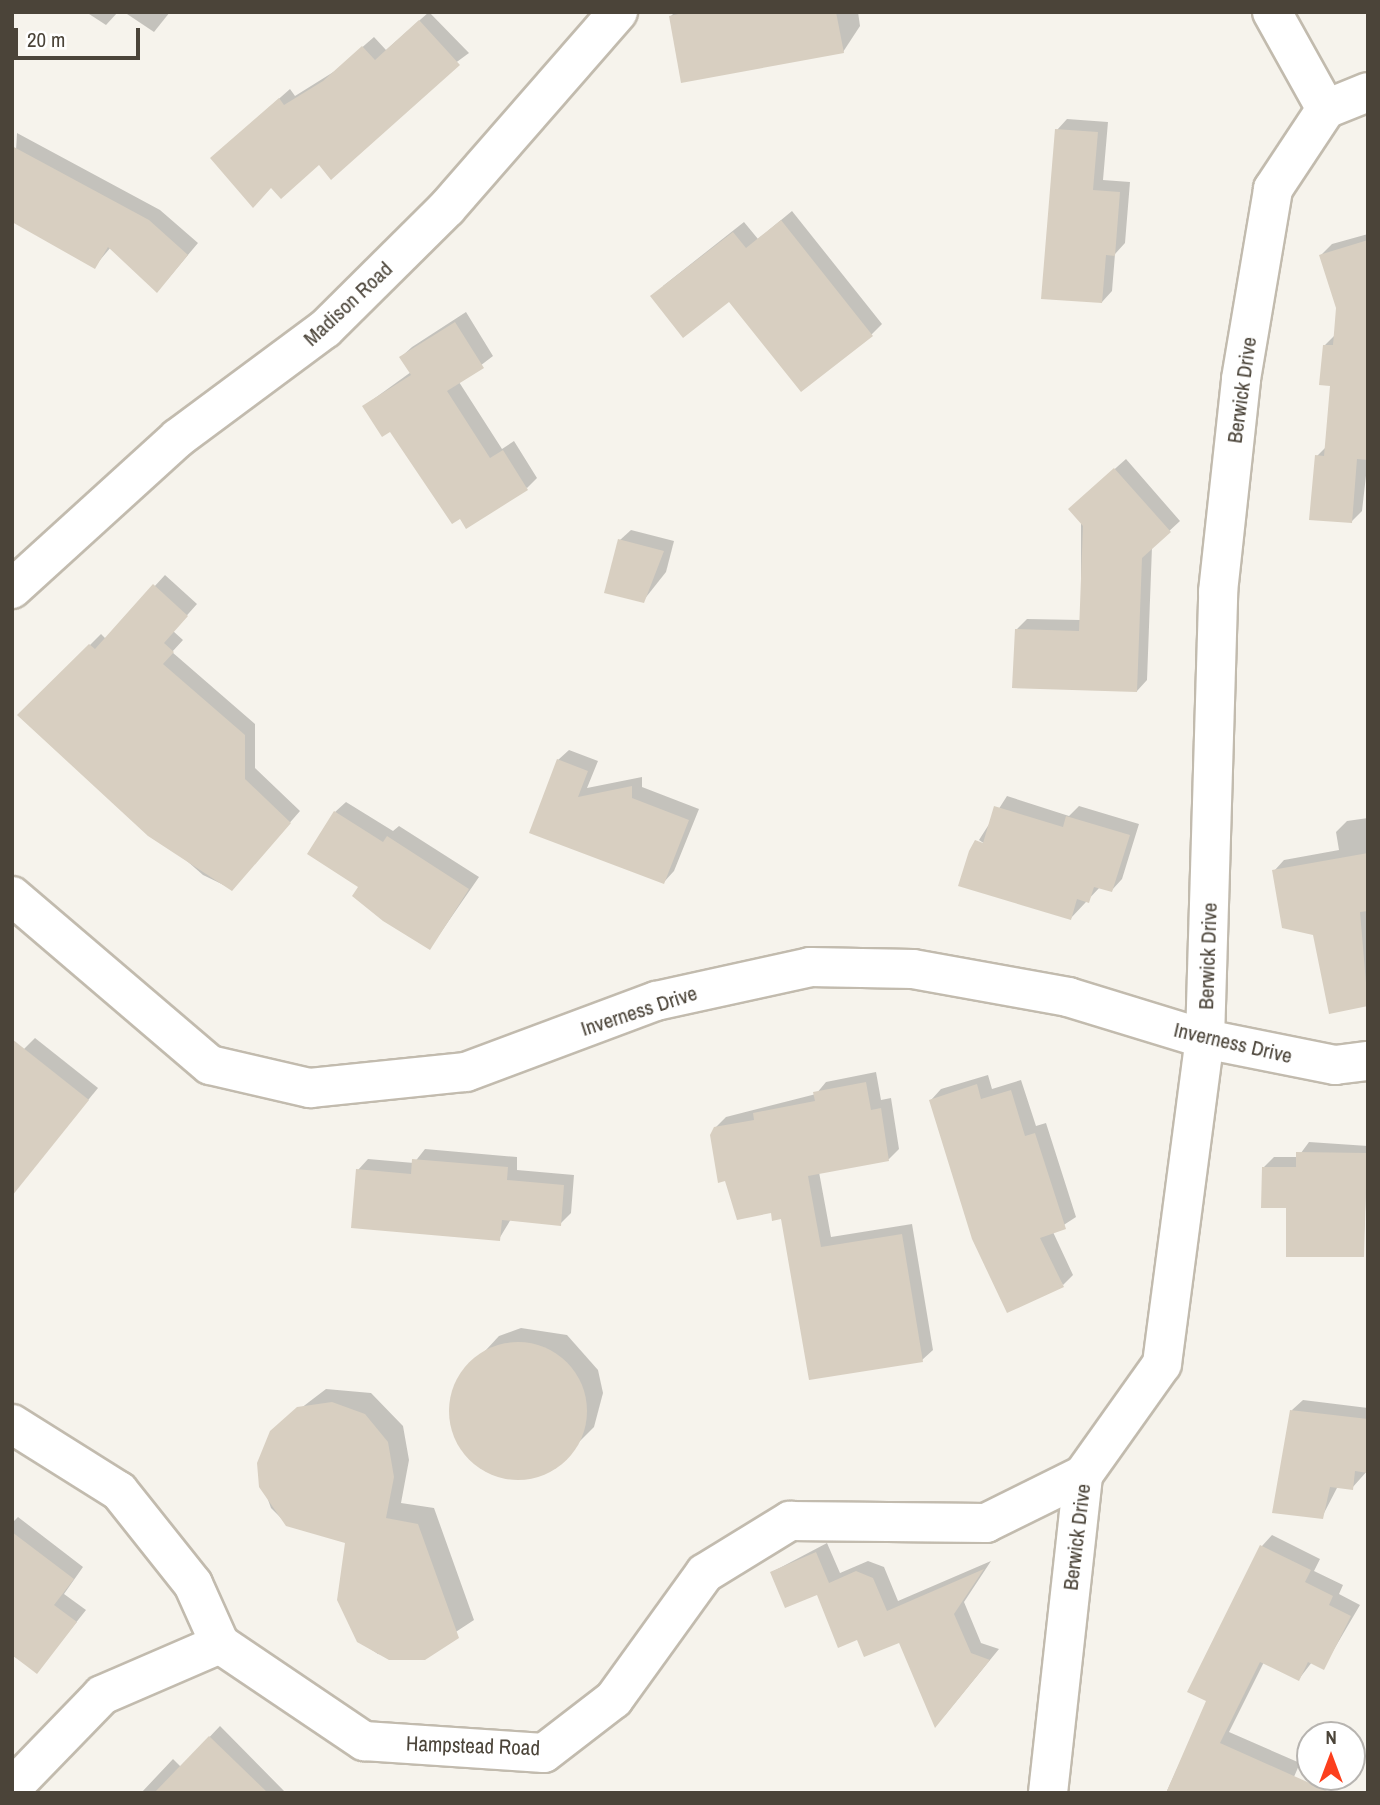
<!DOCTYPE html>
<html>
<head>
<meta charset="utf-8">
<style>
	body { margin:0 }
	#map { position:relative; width:1380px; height:1805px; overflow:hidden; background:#f6f3ec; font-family:"Archivo Narrow",sans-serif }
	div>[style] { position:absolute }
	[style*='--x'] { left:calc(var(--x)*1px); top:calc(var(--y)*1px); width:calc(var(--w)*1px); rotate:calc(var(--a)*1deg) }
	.shadow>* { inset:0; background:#0003 }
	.building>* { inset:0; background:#d8cfc1 }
	.round { border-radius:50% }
	.roads { filter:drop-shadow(2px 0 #c2bbae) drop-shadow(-2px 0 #c2bbae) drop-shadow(0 2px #c2bbae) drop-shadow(0 -2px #c2bbae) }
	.minor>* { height:38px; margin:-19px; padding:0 19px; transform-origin:19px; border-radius:19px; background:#fff }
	span { translate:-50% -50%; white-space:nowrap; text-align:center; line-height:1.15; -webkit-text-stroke:5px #fff; paint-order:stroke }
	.street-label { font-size:21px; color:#4b4439 }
	.frame { position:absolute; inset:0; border:14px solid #4b4439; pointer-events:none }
	.north { position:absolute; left:1296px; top:1721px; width:70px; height:70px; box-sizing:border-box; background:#fff; border:2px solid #b7b4b0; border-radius:50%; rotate:0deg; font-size:19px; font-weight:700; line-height:28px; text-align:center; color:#4b4439 }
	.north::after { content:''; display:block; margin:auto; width:24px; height:32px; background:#fc3f1d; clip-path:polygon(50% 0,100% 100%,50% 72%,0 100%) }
	.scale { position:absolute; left:14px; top:28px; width:126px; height:32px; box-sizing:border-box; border:4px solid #4b4439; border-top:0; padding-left:9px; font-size:21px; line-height:24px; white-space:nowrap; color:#4b4439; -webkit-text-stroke:5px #fff; paint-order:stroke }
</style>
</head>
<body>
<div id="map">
	<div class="shadow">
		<div style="clip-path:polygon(86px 12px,118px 12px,106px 25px)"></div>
		<div style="clip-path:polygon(124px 12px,170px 12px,154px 32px)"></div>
		<div style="clip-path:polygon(429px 12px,469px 53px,319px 163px,271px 186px,223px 148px,290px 89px,295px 96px,335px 71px,374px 37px,386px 50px)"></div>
		<div style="clip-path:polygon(675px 12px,858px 12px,860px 26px,843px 52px,671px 16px)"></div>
		<div style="clip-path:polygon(1067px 119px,1108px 122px,1103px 180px,1130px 182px,1125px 243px,1115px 254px,1112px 291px,1102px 302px,1057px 130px)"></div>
		<div style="clip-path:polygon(17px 133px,160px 210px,198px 243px,167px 280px,111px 247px,95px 266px,12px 220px)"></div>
		<div style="clip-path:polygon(792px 211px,882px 324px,871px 335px,663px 286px,744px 222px,758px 239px)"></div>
		<div style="clip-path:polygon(1368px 234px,1368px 458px,1362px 511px,1351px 522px,1317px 456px,1327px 446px,1332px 384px,1325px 345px,1335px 335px,1337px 307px,1321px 255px,1332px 244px)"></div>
		<div style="clip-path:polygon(466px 312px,493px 356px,459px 382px,502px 449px,514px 441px,537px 478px,527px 488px,390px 430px,364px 406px,411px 372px,401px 357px,412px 347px)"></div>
		<div style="clip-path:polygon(1126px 459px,1180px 521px,1152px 547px,1147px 680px,1137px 691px,1016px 630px,1027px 619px,1081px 620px,1081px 499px)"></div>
		<div style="clip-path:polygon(631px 530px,674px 541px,666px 572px,643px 601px,620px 540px)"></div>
		<div style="clip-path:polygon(165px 575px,197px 604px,173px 631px,183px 640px,172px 652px,255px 724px,255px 768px,300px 811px,232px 889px,203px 875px,20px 715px,101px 634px,106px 639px)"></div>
		<div style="clip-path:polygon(569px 750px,598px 761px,587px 788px,642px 777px,642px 787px,699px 809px,674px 871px,664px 882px,531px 832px,558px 760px)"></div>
		<div style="clip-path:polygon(1007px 796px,1069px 816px,1079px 806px,1139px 824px,1122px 879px,1112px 890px,1100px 887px,1071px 918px,961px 885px,977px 842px,991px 848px,979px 840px)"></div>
		<div style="clip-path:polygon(346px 802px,393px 831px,399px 826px,479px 877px,430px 948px,360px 886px,335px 812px)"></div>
		<div style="clip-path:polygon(1368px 818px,1368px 1006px,1274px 871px,1284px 860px,1339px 850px,1336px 832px,1347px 821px)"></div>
		<div style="clip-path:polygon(35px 1038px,98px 1088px,22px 1181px,24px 1049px)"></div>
		<div style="clip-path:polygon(876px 1072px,881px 1100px,891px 1098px,899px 1149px,889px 1159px,819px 1172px,831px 1237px,912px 1224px,933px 1350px,922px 1360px,773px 1211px,715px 1128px,726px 1117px,816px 1094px,826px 1082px)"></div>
		<div style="clip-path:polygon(988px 1075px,992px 1089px,1021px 1080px,1036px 1126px,1046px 1123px,1076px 1217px,1053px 1232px,1073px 1275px,1063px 1285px,931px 1100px,941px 1089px)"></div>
		<div style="clip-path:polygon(1309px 1142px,1368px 1146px,1363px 1256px,1288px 1207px,1264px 1167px,1274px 1157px,1298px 1157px)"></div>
		<div style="clip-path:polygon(425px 1149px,517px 1157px,517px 1170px,574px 1175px,571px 1213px,560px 1224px,511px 1219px,499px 1239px,358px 1170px,368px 1159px,414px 1163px)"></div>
		<div style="clip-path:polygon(521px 1328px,567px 1335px,598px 1370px,603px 1393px,594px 1427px,578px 1443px,542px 1475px,508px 1478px,485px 1471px,460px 1446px,451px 1424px,459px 1379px,499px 1336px)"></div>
		<div style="clip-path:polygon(326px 1389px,371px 1393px,403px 1426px,409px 1460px,401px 1503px,434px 1508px,474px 1620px,413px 1660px,378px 1654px,359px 1641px,347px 1541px,287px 1524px,271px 1508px,259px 1475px,271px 1431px)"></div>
		<div style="clip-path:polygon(1303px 1400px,1368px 1408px,1368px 1470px,1352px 1488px,1338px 1486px,1322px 1517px,1292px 1410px)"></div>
		<div style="clip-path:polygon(18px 1517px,83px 1567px,64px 1594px,86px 1610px,37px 1672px,12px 1655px,12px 1523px)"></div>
		<div style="clip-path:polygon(1272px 1535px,1320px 1559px,1314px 1571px,1343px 1585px,1339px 1594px,1360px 1605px,1323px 1668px,1312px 1662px,1299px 1679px,1264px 1662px,1229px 1732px,1300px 1763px,1287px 1793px,1166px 1793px,1208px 1701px,1262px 1546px)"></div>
		<div style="clip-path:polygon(827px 1543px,840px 1573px,868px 1561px,884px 1567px,898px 1601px,991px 1561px,964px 1602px,981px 1643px,999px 1649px,945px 1715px,900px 1641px,858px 1638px,818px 1593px,772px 1572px)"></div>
		<div style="clip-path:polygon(220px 1726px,286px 1793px,141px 1793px,173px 1759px,181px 1767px)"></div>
	</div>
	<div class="building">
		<div style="clip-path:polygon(688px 12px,836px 12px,844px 53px,681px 83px,669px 16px)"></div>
		<div style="clip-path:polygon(419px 20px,460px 65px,331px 180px,319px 165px,281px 199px,271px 188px,253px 208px,210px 158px,279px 98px,284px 105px,323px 81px,362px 46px,375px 60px)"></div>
		<div style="clip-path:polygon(1055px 129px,1098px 132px,1093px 190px,1120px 192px,1115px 256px,1106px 255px,1102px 303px,1041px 299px)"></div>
		<div style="clip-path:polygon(12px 146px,149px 220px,188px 255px,157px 293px,108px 247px,95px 269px,12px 222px)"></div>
		<div style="clip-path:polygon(781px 220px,873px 336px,801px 392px,729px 302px,683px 338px,650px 296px,733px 232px,746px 248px)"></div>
		<div style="clip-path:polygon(1368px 240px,1368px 460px,1357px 459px,1352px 523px,1309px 520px,1315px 455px,1324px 456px,1330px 386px,1319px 385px,1323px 345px,1333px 345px,1336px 308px,1319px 255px)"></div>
		<div style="clip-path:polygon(455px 322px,484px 368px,447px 391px,490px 458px,503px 450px,528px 490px,466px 529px,460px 519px,452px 524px,390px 432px,382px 437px,362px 406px,411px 375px,399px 357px)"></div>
		<div style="clip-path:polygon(1114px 468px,1171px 532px,1142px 558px,1137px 692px,1012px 688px,1015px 629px,1079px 631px,1083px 526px,1068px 509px)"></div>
		<div style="clip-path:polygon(618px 539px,664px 551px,644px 603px,604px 593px)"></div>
		<div style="clip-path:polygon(153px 584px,188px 616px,164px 643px,174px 652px,163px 664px,245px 735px,245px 779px,291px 823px,232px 891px,148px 836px,17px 715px,89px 644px,95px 649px)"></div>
		<div style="clip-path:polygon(557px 759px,588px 771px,578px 797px,632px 786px,632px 798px,689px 820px,664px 884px,529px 833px)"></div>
		<div style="clip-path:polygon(994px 806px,1063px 827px,1066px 816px,1130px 835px,1112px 892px,1094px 887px,1089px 903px,1077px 899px,1071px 920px,958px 886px,969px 851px,975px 840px,983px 843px)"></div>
		<div style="clip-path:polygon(334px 811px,383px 842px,387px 836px,469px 889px,430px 950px,383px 921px,352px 896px,358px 887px,307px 854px)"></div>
		<div style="clip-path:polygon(1368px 853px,1368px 911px,1360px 912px,1368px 1006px,1329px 1014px,1313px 935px,1282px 928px,1272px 870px)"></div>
		<div style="clip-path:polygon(12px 1039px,89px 1100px,12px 1196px)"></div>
		<div style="clip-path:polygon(866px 1082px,871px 1110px,881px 1108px,889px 1161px,808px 1176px,821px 1247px,902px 1234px,923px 1362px,809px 1380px,781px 1219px,772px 1221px,771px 1213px,737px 1220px,725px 1181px,718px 1183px,710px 1135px,714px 1127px,754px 1120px,753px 1113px,815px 1101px,813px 1092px)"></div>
		<div style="clip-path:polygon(977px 1084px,981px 1099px,1011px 1090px,1025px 1136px,1035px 1133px,1066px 1229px,1040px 1238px,1064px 1287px,1007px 1313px,972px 1239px,929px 1100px)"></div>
		<div style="clip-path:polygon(1296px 1152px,1367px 1153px,1364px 1257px,1286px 1257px,1286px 1208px,1261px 1208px,1262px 1167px,1296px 1167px)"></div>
		<div style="clip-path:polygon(412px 1159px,508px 1167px,507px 1180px,564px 1185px,561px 1226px,502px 1220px,500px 1241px,351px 1228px,356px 1169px,411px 1174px)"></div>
		<div class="round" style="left:449px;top:1342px;width:138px;height:138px"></div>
		<div style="clip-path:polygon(332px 1402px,365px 1414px,388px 1442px,394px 1477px,386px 1518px,418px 1524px,459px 1638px,425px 1660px,389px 1660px,357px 1642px,337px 1600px,345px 1543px,286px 1526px,259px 1487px,257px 1463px,270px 1431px,297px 1407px)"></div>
		<div style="clip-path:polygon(1290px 1410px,1368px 1419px,1368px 1473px,1355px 1471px,1353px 1490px,1330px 1487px,1323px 1519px,1272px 1513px)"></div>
		<div style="clip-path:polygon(12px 1532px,74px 1579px,54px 1605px,77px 1622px,37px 1674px,12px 1655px)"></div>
		<div style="clip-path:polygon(1260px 1545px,1311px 1570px,1305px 1582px,1333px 1596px,1329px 1605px,1351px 1616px,1324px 1670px,1308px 1662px,1299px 1681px,1260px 1662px,1220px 1743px,1332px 1793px,1166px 1793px,1206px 1701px,1187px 1692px)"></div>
		<div style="clip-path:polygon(816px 1552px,829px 1583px,856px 1571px,873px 1578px,887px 1611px,984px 1569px,954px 1614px,971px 1653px,990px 1660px,935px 1728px,899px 1643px,864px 1657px,857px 1640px,838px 1648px,817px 1595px,785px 1608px,770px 1572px)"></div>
		<div style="clip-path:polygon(209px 1736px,268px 1793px,154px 1793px)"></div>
	</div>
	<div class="roads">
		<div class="minor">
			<div style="--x:1272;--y:12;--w:111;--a:60.9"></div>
			<div style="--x:1326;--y:109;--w:45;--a:-22"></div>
			<div style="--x:12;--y:589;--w:224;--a:-42.3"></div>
			<div style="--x:178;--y:438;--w:183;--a:-36.6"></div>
			<div style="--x:325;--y:329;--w:172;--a:-44.8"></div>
			<div style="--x:447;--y:208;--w:260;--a:-48.9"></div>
			<div style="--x:12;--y:896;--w:260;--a:40.5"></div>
			<div style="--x:210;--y:1065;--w:103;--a:13"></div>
			<div style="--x:310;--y:1088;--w:157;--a:-5.9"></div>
			<div style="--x:466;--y:1072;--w:203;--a:-20.5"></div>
			<div style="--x:656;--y:1001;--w:158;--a:-12.4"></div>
			<div style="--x:810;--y:967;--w:103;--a:1.1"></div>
			<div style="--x:913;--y:969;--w:158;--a:10.2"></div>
			<div style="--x:1068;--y:997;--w:143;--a:17"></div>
			<div style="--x:1205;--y:1039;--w:133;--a:11.3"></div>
			<div style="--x:1335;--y:1065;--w:33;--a:-7"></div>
			<div style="--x:12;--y:1424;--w:126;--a:32.1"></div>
			<div style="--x:119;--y:1491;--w:119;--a:51.5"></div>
			<div style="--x:193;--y:1584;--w:66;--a:65.8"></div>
			<div style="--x:220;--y:1644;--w:174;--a:34"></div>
			<div style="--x:364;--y:1741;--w:180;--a:3.8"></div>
			<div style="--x:544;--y:1753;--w:88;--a:-37.6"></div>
			<div style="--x:614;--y:1699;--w:155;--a:-54.2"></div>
			<div style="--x:705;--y:1573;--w:100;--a:-31.5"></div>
			<div style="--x:790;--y:1521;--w:196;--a:0.6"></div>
			<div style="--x:986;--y:1523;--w:108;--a:-26.3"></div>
			<div style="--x:12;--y:1788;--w:129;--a:-45.9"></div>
			<div style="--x:102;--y:1695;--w:129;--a:-23.4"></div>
			<div style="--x:1048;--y:1793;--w:320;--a:-83.7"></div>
			<div style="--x:1083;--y:1475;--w:136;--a:-54.6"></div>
			<div style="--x:1162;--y:1364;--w:328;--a:-82.5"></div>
			<div style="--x:1205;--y:1039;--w:447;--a:-88.3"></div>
			<div style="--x:1218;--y:592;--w:214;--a:-83.8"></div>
			<div style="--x:1241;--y:379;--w:193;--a:-80.4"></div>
			<div style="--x:1273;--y:189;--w:96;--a:-56.5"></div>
		</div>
	</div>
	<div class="street-label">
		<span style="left:348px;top:304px;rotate:-43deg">Madison Road</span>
		<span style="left:1242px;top:390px;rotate:-82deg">Berwick Drive</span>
		<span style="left:1208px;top:956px;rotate:-88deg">Berwick Drive</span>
		<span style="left:639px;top:1011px;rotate:-18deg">Inverness Drive</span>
		<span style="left:1233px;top:1043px;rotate:13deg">Inverness Drive</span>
		<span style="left:1077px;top:1537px;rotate:-83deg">Berwick Drive</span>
		<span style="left:473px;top:1746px;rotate:2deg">Hampstead Road</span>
	</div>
	<div class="frame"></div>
	<div class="north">N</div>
	<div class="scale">20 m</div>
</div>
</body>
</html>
